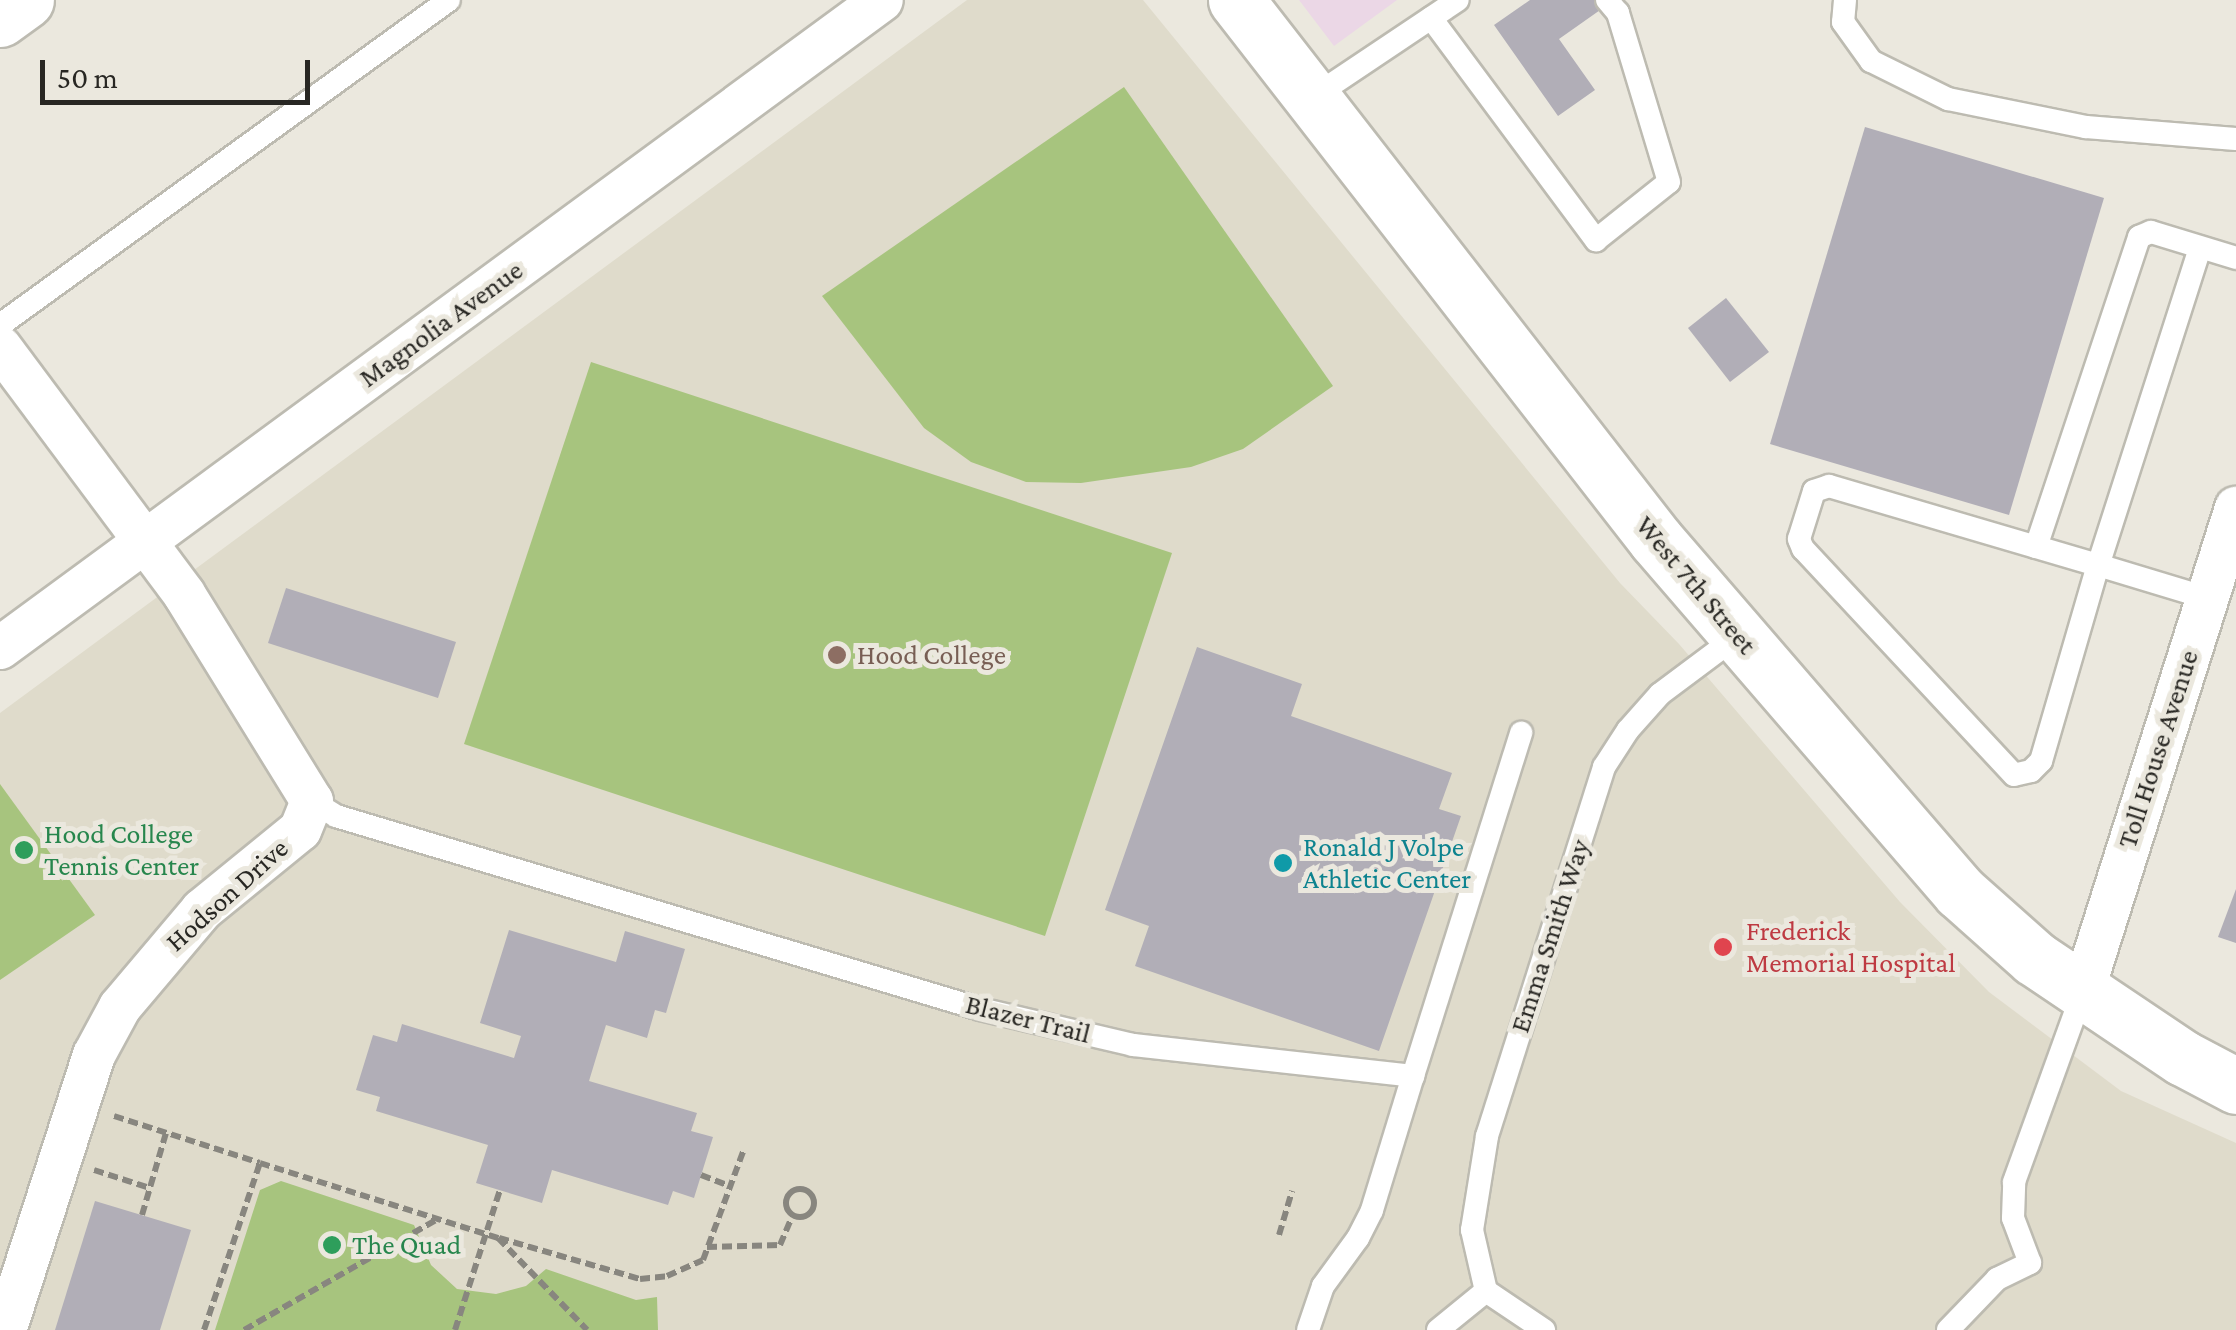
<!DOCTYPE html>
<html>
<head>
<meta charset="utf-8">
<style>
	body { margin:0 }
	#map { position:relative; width:2236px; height:1330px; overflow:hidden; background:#ebe8de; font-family:"Crimson Pro",serif }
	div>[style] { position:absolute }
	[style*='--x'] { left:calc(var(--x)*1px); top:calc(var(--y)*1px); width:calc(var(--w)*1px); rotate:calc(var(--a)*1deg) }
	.commercial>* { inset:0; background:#ebd7e6 }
	.built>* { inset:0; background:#dfdbcb }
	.green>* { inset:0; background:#a7c47e }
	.building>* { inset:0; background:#b1aeb7 }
	.path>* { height:6px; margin-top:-3px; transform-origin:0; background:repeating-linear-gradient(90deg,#88867f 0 10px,transparent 0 15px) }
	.path>.ring { margin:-3px; padding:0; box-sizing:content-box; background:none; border:6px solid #88867f; border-radius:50% }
	.roads { filter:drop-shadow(2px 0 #bdbbb1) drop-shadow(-2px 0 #bdbbb1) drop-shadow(0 2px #bdbbb1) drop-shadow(0 -2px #bdbbb1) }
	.service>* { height:22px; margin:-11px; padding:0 11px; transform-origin:11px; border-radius:11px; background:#fff }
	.minor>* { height:42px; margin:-21px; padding:0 21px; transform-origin:21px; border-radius:21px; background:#fff }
	.tertiary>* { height:55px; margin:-27.5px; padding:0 27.5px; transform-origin:27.5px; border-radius:27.5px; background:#fff }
	.secondary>* { height:55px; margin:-27.5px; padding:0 27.5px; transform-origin:27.5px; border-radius:27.5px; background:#fff }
	.dots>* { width:28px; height:28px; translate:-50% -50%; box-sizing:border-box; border:5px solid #ebe8de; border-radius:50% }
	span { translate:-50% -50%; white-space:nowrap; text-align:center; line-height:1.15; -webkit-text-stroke:10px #ebe8de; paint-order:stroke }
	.street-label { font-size:28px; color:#282723 }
	.education-label { font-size:28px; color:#785e54 }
	.left { translate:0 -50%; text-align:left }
	.leisure-label { font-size:28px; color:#27864d }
	.culture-label { font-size:28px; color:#0d838f }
	.health-label { font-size:28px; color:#be3a42 }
	.scale { position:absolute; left:40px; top:60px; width:270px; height:45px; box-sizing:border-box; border:5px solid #282723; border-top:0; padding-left:12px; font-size:30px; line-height:35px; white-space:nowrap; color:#282723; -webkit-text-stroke:8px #ebe8de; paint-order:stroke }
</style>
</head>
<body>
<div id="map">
	<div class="commercial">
		<div style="clip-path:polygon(1299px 0,1397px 0,1334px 46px)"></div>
	</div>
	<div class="built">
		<div style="clip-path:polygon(967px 0,1143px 0,1620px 583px,1679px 644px,1900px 902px,1989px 992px,2121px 1091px,2236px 1143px,2236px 1330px,0 1330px,0 713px)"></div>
	</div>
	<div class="green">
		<div style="clip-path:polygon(1124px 87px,1333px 386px,1243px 449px,1191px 467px,1081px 483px,1026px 482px,971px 462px,924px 428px,822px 296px)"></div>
		<div style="clip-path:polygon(591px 362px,1172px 553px,1045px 936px,464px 744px)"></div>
		<div style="clip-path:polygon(0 784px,95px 915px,0 980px)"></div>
		<div style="clip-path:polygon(281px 1181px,414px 1225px,431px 1265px,457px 1289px,496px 1294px,526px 1286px,546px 1269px,636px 1300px,657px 1297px,658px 1330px,215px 1330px,260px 1190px)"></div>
	</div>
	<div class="building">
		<div style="clip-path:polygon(1530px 0,1597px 0,1603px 8px,1559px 39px,1595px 90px,1558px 116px,1494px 25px)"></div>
		<div style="clip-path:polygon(1865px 127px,2104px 198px,2009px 515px,1770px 444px)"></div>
		<div style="clip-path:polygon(1726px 298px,1769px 352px,1730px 382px,1688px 328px)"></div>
		<div style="clip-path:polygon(286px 588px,456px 642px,438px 698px,268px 643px)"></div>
		<div style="clip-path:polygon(1197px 647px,1302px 684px,1291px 716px,1452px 773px,1439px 809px,1461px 816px,1379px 1051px,1135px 966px,1149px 926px,1105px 910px)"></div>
		<div style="clip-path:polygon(2236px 889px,2236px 943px,2218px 937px)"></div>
		<div style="clip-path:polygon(509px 930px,616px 962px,625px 931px,685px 949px,666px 1013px,655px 1010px,647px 1038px,606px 1025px,589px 1081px,697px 1113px,691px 1131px,713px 1137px,694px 1198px,673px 1191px,668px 1205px,552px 1170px,542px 1203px,476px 1183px,488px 1145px,376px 1111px,380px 1097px,356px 1090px,373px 1035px,397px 1042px,402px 1024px,514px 1058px,521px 1036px,480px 1023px)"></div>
		<div style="clip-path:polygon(95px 1201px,191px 1230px,160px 1330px,55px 1330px)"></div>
	</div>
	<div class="path">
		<div style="--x:114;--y:1116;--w:153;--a:17.8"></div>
		<div style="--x:94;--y:1170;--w:59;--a:17.8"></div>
		<div style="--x:701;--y:1175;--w:31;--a:21"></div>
		<div class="ring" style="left:786px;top:1189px;width:22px;height:22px"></div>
		<div style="--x:142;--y:1215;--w:85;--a:-73.7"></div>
		<div style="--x:1279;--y:1235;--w:46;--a:-73.5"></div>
		<div style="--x:499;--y:1238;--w:147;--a:16.2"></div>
		<div style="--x:640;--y:1279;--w:27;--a:-6"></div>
		<div style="--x:667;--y:1276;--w:39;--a:-24"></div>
		<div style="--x:703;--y:1260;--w:118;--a:-69.7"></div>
		<div style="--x:707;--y:1247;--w:73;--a:-1.6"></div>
		<div style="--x:780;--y:1245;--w:33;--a:-67"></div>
		<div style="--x:204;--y:1330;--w:176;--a:-71.5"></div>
		<div style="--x:260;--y:1163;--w:250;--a:17.5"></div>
		<div style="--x:498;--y:1238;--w:128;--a:45.9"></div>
		<div style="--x:244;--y:1330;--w:224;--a:-29.8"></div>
		<div style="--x:455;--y:1330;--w:147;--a:-72.2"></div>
	</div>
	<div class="roads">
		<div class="service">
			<div style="--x:1845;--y:0;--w:22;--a:95"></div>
			<div style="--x:1843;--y:22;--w:48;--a:54.3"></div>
			<div style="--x:1871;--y:61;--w:86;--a:26.3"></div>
			<div style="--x:1948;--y:99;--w:141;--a:11.5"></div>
			<div style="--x:2086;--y:127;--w:150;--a:4.6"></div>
			<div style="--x:1431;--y:18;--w:277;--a:53.4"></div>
			<div style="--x:1596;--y:240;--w:93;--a:-38.5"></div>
			<div style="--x:1669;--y:182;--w:177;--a:-106.8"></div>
			<div style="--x:1618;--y:13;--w:17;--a:-130"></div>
			<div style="--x:1313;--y:97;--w:174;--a:-33.8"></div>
			<div style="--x:2200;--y:248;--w:333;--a:107.8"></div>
			<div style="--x:2098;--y:565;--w:114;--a:16.8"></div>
			<div style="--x:0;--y:325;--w:554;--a:-35.9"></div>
			<div style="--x:1829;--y:486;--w:280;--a:16.4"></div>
			<div style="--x:2098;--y:565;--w:204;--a:106.2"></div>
			<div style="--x:2041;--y:761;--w:14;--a:135"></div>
			<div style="--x:2031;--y:771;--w:17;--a:167"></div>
			<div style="--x:2014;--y:775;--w:309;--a:-133"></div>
			<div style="--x:1803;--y:549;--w:11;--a:-112"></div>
			<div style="--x:1799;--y:539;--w:50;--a:-72.6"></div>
			<div style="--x:1814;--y:491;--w:16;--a:-18"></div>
			<div style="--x:2036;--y:547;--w:327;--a:-71.6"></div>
			<div style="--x:2139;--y:237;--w:13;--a:-23"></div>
			<div style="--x:2151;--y:232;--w:89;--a:17"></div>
			<div style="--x:312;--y:801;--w:28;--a:32"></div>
			<div style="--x:336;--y:816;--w:672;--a:16.68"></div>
			<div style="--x:980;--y:1009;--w:157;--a:13.2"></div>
			<div style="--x:1133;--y:1045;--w:282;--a:6.3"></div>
			<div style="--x:1413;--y:1076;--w:360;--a:-72.5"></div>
			<div style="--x:1486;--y:1291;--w:63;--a:-102.9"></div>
			<div style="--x:1472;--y:1230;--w:95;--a:-80.9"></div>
			<div style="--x:1487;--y:1136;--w:387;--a:-72.4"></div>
			<div style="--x:1604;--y:767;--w:44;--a:-57"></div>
			<div style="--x:1628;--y:730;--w:48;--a:-48.4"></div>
			<div style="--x:1660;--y:694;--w:99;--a:-36.8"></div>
			<div style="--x:1486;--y:1291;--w:70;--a:33.9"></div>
			<div style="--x:1308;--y:1330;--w:46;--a:-71.2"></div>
			<div style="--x:1323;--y:1286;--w:59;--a:-53.9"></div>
			<div style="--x:1358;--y:1238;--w:31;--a:-63"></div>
			<div style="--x:1372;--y:1210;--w:140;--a:-73"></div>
			<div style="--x:1438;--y:1330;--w:62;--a:-39.1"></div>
			<div style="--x:1948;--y:1330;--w:71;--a:-46.1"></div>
			<div style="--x:1997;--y:1279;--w:37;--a:-26"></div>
			<div style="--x:2030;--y:1263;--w:48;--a:-110.7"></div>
			<div style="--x:2013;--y:1218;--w:36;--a:-88"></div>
			<div style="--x:2014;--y:1182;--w:203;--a:-70.1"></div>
		</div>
		<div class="minor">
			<div style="--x:0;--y:347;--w:308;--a:53.3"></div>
			<div style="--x:184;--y:594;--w:243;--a:58.3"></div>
			<div style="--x:312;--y:801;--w:31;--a:112"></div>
			<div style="--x:300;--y:830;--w:127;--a:140.8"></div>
			<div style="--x:202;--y:910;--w:127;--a:130.2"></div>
			<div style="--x:120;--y:1007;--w:55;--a:118.4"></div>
			<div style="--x:94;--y:1055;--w:289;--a:107.9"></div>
			<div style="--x:0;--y:648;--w:1094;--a:-36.3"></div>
			<div style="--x:2083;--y:991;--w:507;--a:-72.42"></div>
		</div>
		<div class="tertiary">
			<div style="--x:0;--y:19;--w:32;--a:-36"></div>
		</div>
		<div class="secondary">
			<div style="--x:1236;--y:0;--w:684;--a:52.13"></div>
			<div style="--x:1656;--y:540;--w:465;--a:49.2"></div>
			<div style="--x:1960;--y:892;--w:99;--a:41.7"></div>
			<div style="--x:2034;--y:958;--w:179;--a:33.9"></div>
			<div style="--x:2183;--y:1058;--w:60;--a:27.8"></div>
		</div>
	</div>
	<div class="dots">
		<div style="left:837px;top:655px;background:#8d6e63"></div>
		<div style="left:24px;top:850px;background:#2e9e5b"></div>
		<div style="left:1283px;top:863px;background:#0f9aa8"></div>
		<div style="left:1723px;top:947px;background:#e0444e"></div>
		<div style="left:332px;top:1245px;background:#2e9e5b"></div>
	</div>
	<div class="street-label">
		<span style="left:441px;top:324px;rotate:-36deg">Magnolia Avenue</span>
		<span style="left:1696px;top:585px;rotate:50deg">West 7th Street</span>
		<span style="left:2158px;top:749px;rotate:-72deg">Toll House Avenue</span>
		<span style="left:227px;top:895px;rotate:-42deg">Hodson Drive</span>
		<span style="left:1550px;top:936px;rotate:-72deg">Emma Smith Way</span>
		<span style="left:1028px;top:1019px;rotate:14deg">Blazer Trail</span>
	</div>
	<div class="education-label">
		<span class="left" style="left:857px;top:655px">Hood College</span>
	</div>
	<div class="leisure-label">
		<span class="left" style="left:44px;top:850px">Hood College<br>Tennis Center</span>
		<span class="left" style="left:352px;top:1245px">The Quad</span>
	</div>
	<div class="culture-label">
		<span class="left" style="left:1303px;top:863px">Ronald J Volpe<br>Athletic Center</span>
	</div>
	<div class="health-label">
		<span class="left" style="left:1746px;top:947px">Frederick<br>Memorial Hospital</span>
	</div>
	<div class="scale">50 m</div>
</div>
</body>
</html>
